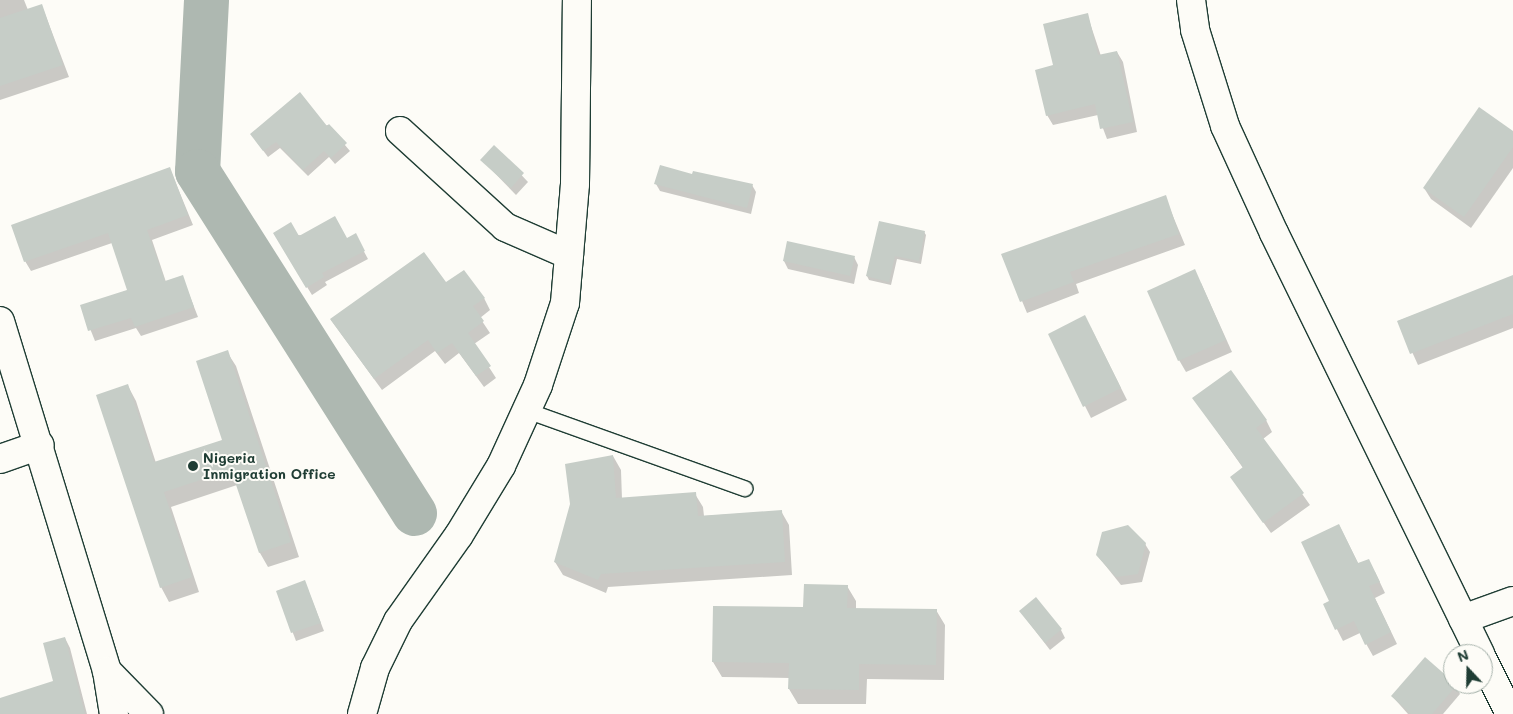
<!DOCTYPE html>
<html>
<head>
<meta charset="utf-8">
<style>
	body { margin:0 }
	#map { position:relative; width:1513px; height:714px; overflow:hidden; background:#fdfcf7; font-family:Mali,sans-serif }
	div>[style] { position:absolute }
	[style*='--x'] { left:calc(var(--x)*1px); top:calc(var(--y)*1px); width:calc(var(--w)*1px); rotate:calc(var(--a)*1deg) }
	.shadow>* { inset:0; background:#0003 }
	.river>* { height:45px; margin:-22.5px; padding:0 22.5px; transform-origin:22.5px; border-radius:22.5px; background:#aeb8b1 }
	.building>* { inset:0; background:#c6cdc7 }
	.roads { filter:drop-shadow(1px 0 #1f3d34) drop-shadow(-1px 0 #1f3d34) drop-shadow(0 1px #1f3d34) drop-shadow(0 -1px #1f3d34) }
	.lane>* { height:15px; margin:-7.5px; padding:0 7.5px; transform-origin:7.5px; border-radius:7.5px; background:#fdfcf7 }
	.street>* { height:28px; margin:-14px; padding:0 14px; transform-origin:14px; border-radius:14px; background:#fdfcf7 }
	.dots>* { width:14px; height:14px; translate:-50% -50%; box-sizing:border-box; border:2px solid #fdfcf7; border-radius:50% }
	span { translate:-50% -50%; white-space:nowrap; text-align:center; line-height:1.15; -webkit-text-stroke:4px #fdfcf7; paint-order:stroke }
	.poi-label { font-size:14px; color:#1f3d34; font-weight:700 }
	.left { translate:0 -50%; text-align:left }
	.north { position:absolute; left:1443px; top:644px; width:50px; height:50px; box-sizing:border-box; background:#fdfcf7; border:1px solid #a4b0a9; border-radius:50%; rotate:339deg; font-size:14px; font-weight:700; line-height:20px; text-align:center; color:#1f3d34 }
	.north::after { content:''; display:block; margin:auto; width:18px; height:22px; background:#1f3d34; clip-path:polygon(50% 0,100% 100%,50% 72%,0 100%) }
</style>
</head>
<body>
<div id="map">
	<div class="shadow">
		<div style="clip-path:polygon(0 0,24px 0,28px 10px,42px 6px,69px 77px,0 100px)"></div>
		<div style="clip-path:polygon(1087px 14px,1101px 56px,1117px 52px,1123px 62px,1137px 132px,1107px 139px,1098px 115px,1053px 125px,1047px 115px)"></div>
		<div style="clip-path:polygon(328px 125px,350px 151px,335px 164px,329px 157px,308px 176px,280px 148px,268px 157px,256px 141px)"></div>
		<div style="clip-path:polygon(1513px 133px,1513px 168px,1471px 228px,1431px 199px,1424px 188px)"></div>
		<div style="clip-path:polygon(494px 146px,528px 182px,516px 195px,482px 160px)"></div>
		<div style="clip-path:polygon(170px 169px,193px 225px,152px 240px,166px 282px,182px 276px,198px 317px,141px 336px,136px 328px,95px 341px,81px 306px,129px 290px,112px 243px,31px 271px,25px 261px)"></div>
		<div style="clip-path:polygon(693px 176px,752px 185px,756px 192px,751px 214px,660px 191px,656px 184px)"></div>
		<div style="clip-path:polygon(1165px 197px,1185px 245px,1076px 284px,1079px 293px,1027px 313px,1003px 255px)"></div>
		<div style="clip-path:polygon(880px 222px,924px 232px,926px 235px,921px 264px,897px 259px,891px 285px,869px 280px,867px 276px)"></div>
		<div style="clip-path:polygon(274px 233px,346px 239px,355px 235px,368px 259px,325px 282px,327px 285px,312px 295px)"></div>
		<div style="clip-path:polygon(854px 257px,858px 265px,854px 284px,788px 269px,784px 261px)"></div>
		<div style="clip-path:polygon(1513px 277px,1513px 328px,1418px 365px,1398px 321px)"></div>
		<div style="clip-path:polygon(1201px 283px,1232px 352px,1186px 372px,1179px 360px)"></div>
		<div style="clip-path:polygon(446px 284px,484px 298px,490px 310px,480px 318px,490px 333px,474px 344px,496px 378px,484px 387px,459px 353px,445px 364px,435px 351px,382px 390px,331px 320px)"></div>
		<div style="clip-path:polygon(1091px 328px,1127px 400px,1091px 418px,1049px 334px)"></div>
		<div style="clip-path:polygon(227px 352px,236px 366px,299px 557px,268px 567px,260px 553px,237px 485px,171px 507px,199px 592px,169px 602px,161px 587px,128px 386px,136px 401px,156px 463px,224px 440px)"></div>
		<div style="clip-path:polygon(1194px 398px,1266px 420px,1272px 432px,1263px 439px,1310px 505px,1271px 533px,1231px 477px,1243px 468px)"></div>
		<div style="clip-path:polygon(613px 456px,621px 470px,622px 499px,695px 494px,703px 507px,704px 516px,781px 511px,789px 525px,792px 575px,608px 587px,606px 593px,563px 575px,555px 562px)"></div>
		<div style="clip-path:polygon(1339px 525px,1359px 565px,1375px 572px,1385px 593px,1375px 598px,1397px 644px,1373px 656px,1360px 633px,1343px 641px,1324px 604px,1331px 601px)"></div>
		<div style="clip-path:polygon(1145px 544px,1150px 552px,1142px 582px,1121px 585px,1097px 555px)"></div>
		<div style="clip-path:polygon(305px 582px,324px 631px,296px 641px,277px 591px)"></div>
		<div style="clip-path:polygon(847px 586px,856px 601px,856px 609px,936px 610px,945px 625px,944px 680px,867px 679px,866px 704px,798px 704px,789px 689px,790px 678px,722px 677px,713px 662px)"></div>
		<div style="clip-path:polygon(1020px 611px,1061px 630px,1065px 638px,1050px 650px)"></div>
		<div style="clip-path:polygon(65px 638px,70px 648px,87px 714px,0 714px,0 700px,55px 682px)"></div>
		<div style="clip-path:polygon(1456px 686px,1460px 694px,1443px 714px,1408px 714px,1392px 696px)"></div>
	</div>
	<div class="river">
		<div style="--x:206;--y:0;--w:171;--a:93"></div>
		<div style="--x:197;--y:171;--w:405;--a:57.6"></div>
	</div>
	<div class="building">
		<div style="clip-path:polygon(42px 4px,63px 65px,0 86px,0 18px)"></div>
		<div style="clip-path:polygon(1088px 13px,1098px 55px,1117px 51px,1133px 122px,1100px 129px,1095px 104px,1046px 116px,1035px 70px,1053px 65px,1043px 24px)"></div>
		<div style="clip-path:polygon(300px 92px,327px 126px,329px 124px,347px 143px,331px 158px,324px 151px,303px 170px,276px 142px,263px 151px,250px 134px)"></div>
		<div style="clip-path:polygon(1479px 107px,1513px 131px,1513px 147px,1464px 217px,1423px 188px)"></div>
		<div style="clip-path:polygon(494px 145px,524px 173px,511px 188px,480px 160px)"></div>
		<div style="clip-path:polygon(660px 165px,692px 174px,693px 171px,753px 184px,747px 208px,654px 184px)"></div>
		<div style="clip-path:polygon(170px 167px,188px 215px,147px 230px,165px 281px,183px 275px,194px 307px,135px 327px,131px 318px,88px 331px,80px 305px,127px 290px,108px 233px,24px 262px,11px 225px)"></div>
		<div style="clip-path:polygon(1166px 195px,1179px 234px,1070px 272px,1074px 282px,1020px 302px,1001px 254px)"></div>
		<div style="clip-path:polygon(335px 216px,347px 238px,356px 233px,365px 251px,322px 273px,324px 277px,306px 288px,273px 233px,291px 222px,299px 236px)"></div>
		<div style="clip-path:polygon(879px 221px,925px 231px,919px 261px,895px 256px,889px 282px,866px 276px)"></div>
		<div style="clip-path:polygon(787px 241px,855px 256px,850px 276px,783px 261px)"></div>
		<div style="clip-path:polygon(424px 252px,446px 282px,464px 270px,485px 298px,473px 306px,484px 321px,468px 333px,491px 366px,476px 376px,452px 343px,437px 353px,428px 340px,374px 379px,330px 319px)"></div>
		<div style="clip-path:polygon(1195px 269px,1226px 340px,1178px 361px,1147px 291px)"></div>
		<div style="clip-path:polygon(1513px 275px,1513px 314px,1410px 354px,1397px 321px)"></div>
		<div style="clip-path:polygon(1085px 315px,1121px 388px,1083px 407px,1048px 334px)"></div>
		<div style="clip-path:polygon(228px 350px,291px 542px,259px 553px,231px 470px,164px 492px,192px 577px,160px 588px,96px 395px,128px 384px,154px 462px,222px 440px,196px 361px)"></div>
		<div style="clip-path:polygon(1231px 370px,1267px 420px,1256px 428px,1304px 493px,1263px 523px,1230px 477px,1243px 467px,1192px 398px)"></div>
		<div style="clip-path:polygon(613px 455px,616px 498px,696px 492px,698px 516px,782px 510px,785px 562px,601px 574px,598px 580px,554px 562px,570px 504px,565px 464px)"></div>
		<div style="clip-path:polygon(1339px 524px,1358px 563px,1369px 559px,1380px 582px,1369px 586px,1391px 632px,1365px 645px,1354px 621px,1335px 630px,1323px 604px,1329px 601px,1301px 542px)"></div>
		<div style="clip-path:polygon(1128px 525px,1146px 543px,1138px 574px,1116px 577px,1096px 555px,1102px 532px)"></div>
		<div style="clip-path:polygon(305px 580px,321px 623px,291px 633px,276px 591px)"></div>
		<div style="clip-path:polygon(804px 584px,848px 585px,847px 608px,937px 609px,936px 665px,859px 664px,859px 690px,788px 689px,789px 663px,712px 662px,713px 606px,803px 607px)"></div>
		<div style="clip-path:polygon(1036px 597px,1062px 629px,1045px 643px,1019px 611px)"></div>
		<div style="clip-path:polygon(65px 637px,85px 714px,0 714px,0 698px,53px 681px,43px 643px)"></div>
		<div style="clip-path:polygon(1425px 657px,1457px 685px,1432px 714px,1411px 714px,1391px 696px)"></div>
	</div>
	<div class="roads">
		<div class="lane">
			<div style="--x:526;--y:410;--w:232;--a:19.7"></div>
		</div>
		<div class="street">
			<div style="--x:1191;--y:0;--w:30;--a:82"></div>
			<div style="--x:1195;--y:30;--w:101;--a:72.6"></div>
			<div style="--x:1225;--y:126;--w:118;--a:65.4"></div>
			<div style="--x:1274;--y:233;--w:469;--a:63.9"></div>
			<div style="--x:400;--y:131;--w:142;--a:42.4"></div>
			<div style="--x:505;--y:227;--w:70;--a:23.6"></div>
			<div style="--x:0;--y:321;--w:366;--a:73"></div>
			<div style="--x:107;--y:671;--w:44;--a:80.8"></div>
			<div style="--x:0;--y:459;--w:42;--a:-19.3"></div>
			<div style="--x:1463;--y:619;--w:53;--a:-19.8"></div>
			<div style="--x:1483;--y:660;--w:60;--a:63.4"></div>
			<div style="--x:107;--y:671;--w:60;--a:45.7"></div>
			<div style="--x:362;--y:714;--w:48;--a:-74.2"></div>
			<div style="--x:375;--y:668;--w:52;--a:-63.9"></div>
			<div style="--x:398;--y:621;--w:105;--a:-54.7"></div>
			<div style="--x:459;--y:535;--w:81;--a:-58.7"></div>
			<div style="--x:501;--y:466;--w:89;--a:-65.4"></div>
			<div style="--x:538;--y:385;--w:86;--a:-71.8"></div>
			<div style="--x:565;--y:303;--w:119;--a:-85.2"></div>
			<div style="--x:575;--y:184;--w:184;--a:-89.4"></div>
		</div>
	</div>
	<div class="dots">
		<div style="left:193px;top:466px;background:#1f3d34"></div>
	</div>
	<div class="poi-label">
		<span class="left" style="left:203px;top:466px">Nigeria<br>Inmigration Office</span>
	</div>
	<div class="north">N</div>
</div>
</body>
</html>
